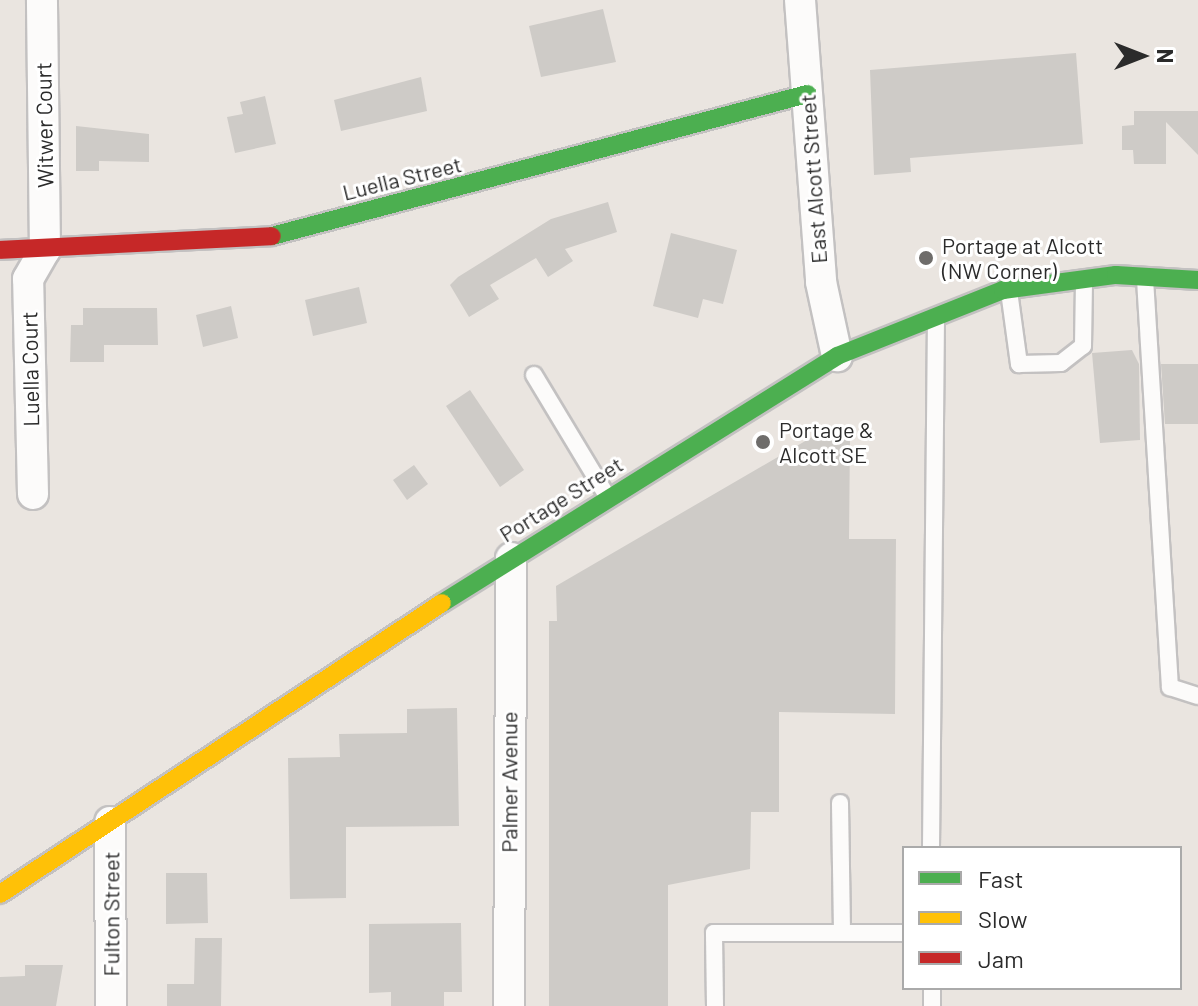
<!DOCTYPE html>
<html>
<head>
<meta charset="utf-8">
<style>
	body { margin:0 }
	#map { position:relative; width:1198px; height:1006px; overflow:hidden; background:#eae5e0; font-family:Barlow,sans-serif }
	div>[style] { position:absolute }
	[style*='--x'] { left:calc(var(--x)*1px); top:calc(var(--y)*1px); width:calc(var(--w)*1px); rotate:calc(var(--a)*1deg) }
	.building>* { inset:0; background:#cecbc7 }
	.roads { filter:drop-shadow(2px 0 #c3c1c1) drop-shadow(-2px 0 #c3c1c1) drop-shadow(0 2px #c3c1c1) drop-shadow(0 -2px #c3c1c1) }
	.lane>* { height:16px; margin:-8px; padding:0 8px; transform-origin:8px; border-radius:8px; background:#fcfbfa }
	.street>* { height:30px; margin:-15px; padding:0 15px; transform-origin:15px; border-radius:15px; background:#fcfbfa }
	.fast>* { height:18px; margin:-9px; padding:0 9px; transform-origin:9px; border-radius:9px; background:#4caf50 }
	.slow>* { height:18px; margin:-9px; padding:0 9px; transform-origin:9px; border-radius:9px; background:#ffc107 }
	.jam>* { height:18px; margin:-9px; padding:0 9px; transform-origin:9px; border-radius:9px; background:#c62828 }
	.dots>* { width:22px; height:22px; translate:-50% -50%; box-sizing:border-box; border:4px solid #fff; border-radius:50% }
	span { translate:-50% -50%; white-space:nowrap; text-align:center; line-height:1.15; -webkit-text-stroke:6px #fff; paint-order:stroke }
	.street-label { font-size:22px; color:#2b2b2b }
	.poi-label { font-size:22px; color:#2b2b2b }
	.left { translate:0 -50%; text-align:left }
	.legend { position:absolute; left:902px; top:846px; width:280px; height:144px; box-sizing:border-box; background:#fff; border:2px solid #aaa; margin:0; padding:10px 14px; list-style:none; font-size:24px; color:#2b2b2b }
	.legend li { display:flex; align-items:center; gap:16px; height:40px }
	.legend b { width:40px; border:2px solid #aaa }
	.north { position:absolute; left:1102px; top:16px; width:80px; height:80px; -webkit-text-stroke:6px #fff; paint-order:stroke; rotate:90deg; font-size:22px; font-weight:700; line-height:32px; text-align:center; color:#2b2b2b }
	.north::after { content:''; display:block; margin:auto; width:28px; height:36px; background:#2b2b2b; clip-path:polygon(50% 0,100% 100%,50% 72%,0 100%) }
</style>
</head>
<body>
<div id="map">
	<div class="building">
		<div style="clip-path:polygon(603px 9px,616px 62px,541px 77px,529px 26px)"></div>
		<div style="clip-path:polygon(1076px 53px,1083px 144px,910px 158px,911px 172px,874px 175px,870px 70px)"></div>
		<div style="clip-path:polygon(421px 77px,427px 111px,341px 131px,334px 100px)"></div>
		<div style="clip-path:polygon(265px 96px,276px 144px,235px 153px,227px 117px,243px 114px,240px 102px)"></div>
		<div style="clip-path:polygon(1134px 111px,1198px 111px,1198px 155px,1166px 122px,1166px 164px,1134px 164px,1133px 150px,1122px 150px,1122px 126px,1134px 125px)"></div>
		<div style="clip-path:polygon(76px 126px,149px 134px,149px 162px,99px 161px,99px 171px,76px 171px)"></div>
		<div style="clip-path:polygon(608px 202px,617px 232px,565px 249px,573px 261px,548px 277px,536px 258px,490px 285px,499px 299px,469px 317px,450px 285px,458px 277px,551px 219px)"></div>
		<div style="clip-path:polygon(671px 233px,737px 250px,723px 304px,703px 299px,698px 318px,653px 306px)"></div>
		<div style="clip-path:polygon(359px 287px,367px 323px,313px 336px,305px 300px)"></div>
		<div style="clip-path:polygon(231px 306px,238px 338px,203px 347px,196px 315px)"></div>
		<div style="clip-path:polygon(83px 308px,157px 308px,158px 345px,104px 345px,104px 362px,70px 362px,71px 325px,83px 325px)"></div>
		<div style="clip-path:polygon(1132px 350px,1139px 364px,1140px 440px,1100px 443px,1092px 353px)"></div>
		<div style="clip-path:polygon(1161px 364px,1198px 364px,1198px 424px,1165px 424px)"></div>
		<div style="clip-path:polygon(470px 390px,524px 470px,500px 487px,446px 406px)"></div>
		<div style="clip-path:polygon(831px 426px,850px 438px,849px 539px,896px 539px,895px 714px,779px 712px,779px 812px,751px 812px,750px 869px,668px 885px,668px 1006px,549px 1006px,549px 621px,557px 621px,556px 586px)"></div>
		<div style="clip-path:polygon(414px 465px,428px 484px,407px 500px,393px 480px)"></div>
		<div style="clip-path:polygon(457px 708px,459px 826px,346px 827px,346px 898px,290px 899px,288px 758px,340px 757px,339px 734px,407px 733px,407px 709px)"></div>
		<div style="clip-path:polygon(166px 873px,207px 873px,208px 923px,166px 924px)"></div>
		<div style="clip-path:polygon(461px 923px,462px 992px,444px 992px,444px 1006px,391px 1006px,391px 992px,369px 993px,369px 924px)"></div>
		<div style="clip-path:polygon(195px 938px,222px 938px,221px 1006px,167px 1006px,167px 984px,194px 984px)"></div>
		<div style="clip-path:polygon(25px 965px,63px 965px,56px 1006px,0 1006px,0 977px,25px 976px)"></div>
	</div>
	<div class="roads">
		<div class="lane">
			<div style="--x:1145;--y:279;--w:409;--a:86.5"></div>
			<div style="--x:1170;--y:687;--w:29;--a:18"></div>
			<div style="--x:1009;--y:291;--w:74;--a:82.2"></div>
			<div style="--x:1019;--y:364;--w:42;--a:-1.4"></div>
			<div style="--x:1061;--y:363;--w:28;--a:-38"></div>
			<div style="--x:1083;--y:346;--w:64;--a:-89.1"></div>
			<div style="--x:534;--y:375;--w:141;--a:58.9"></div>
			<div style="--x:840;--y:803;--w:130;--a:89.1"></div>
			<div style="--x:931;--y:848;--w:530;--a:-89.46"></div>
			<div style="--x:932;--y:988;--w:18;--a:90"></div>
			<div style="--x:715;--y:1006;--w:73;--a:-90.8"></div>
			<div style="--x:714;--y:933;--w:190;--a:0"></div>
		</div>
		<div class="street">
			<div style="--x:800;--y:0;--w:283;--a:85.7"></div>
			<div style="--x:821;--y:282;--w:76;--a:77.8"></div>
			<div style="--x:33;--y:494;--w:215;--a:-91.3"></div>
			<div style="--x:28;--y:279;--w:34;--a:-60"></div>
			<div style="--x:45;--y:250;--w:250;--a:-90.7"></div>
			<div style="--x:110;--y:822;--w:184;--a:89.7"></div>
			<div style="--x:509;--y:1006;--w:448;--a:-89.7"></div>
		</div>
		<div class="fast">
			<div style="--x:272;--y:236;--w:554;--a:-14.86"></div>
			<div style="--x:442;--y:603;--w:466;--a:-32"></div>
			<div style="--x:837;--y:356;--w:179;--a:-21.7"></div>
			<div style="--x:1003;--y:290;--w:114;--a:-7.6"></div>
			<div style="--x:1116;--y:275;--w:82;--a:3.5"></div>
		</div>
		<div class="slow">
			<div style="--x:0;--y:894;--w:529;--a:-33.36"></div>
		</div>
		<div class="jam">
			<div style="--x:0;--y:250;--w:272;--a:-2.9"></div>
		</div>
	</div>
	<div class="dots">
		<div style="left:926px;top:258px;background:#6e6c6a"></div>
		<div style="left:763px;top:442px;background:#6e6c6a"></div>
	</div>
	<div class="street-label">
		<span style="left:44px;top:125px;rotate:-91deg">Witwer Court</span>
		<span style="left:402px;top:178px;rotate:-14deg">Luella Street</span>
		<span style="left:813px;top:179px;rotate:-94deg">East Alcott Street</span>
		<span style="left:30px;top:369px;rotate:-91deg">Luella Court</span>
		<span style="left:561px;top:499px;rotate:-32deg">Portage Street</span>
		<span style="left:509px;top:782px;rotate:-90deg">Palmer Avenue</span>
		<span style="left:111px;top:914px;rotate:-90deg">Fulton Street</span>
	</div>
	<div class="poi-label">
		<span class="left" style="left:942px;top:258px">Portage at Alcott<br>(NW Corner)</span>
		<span class="left" style="left:779px;top:442px">Portage &amp;<br>Alcott SE</span>
	</div>
	<ul class="legend">
	<li><b style="height:10px;background:#4caf50"></b>Fast</li>
	<li><b style="height:10px;background:#ffc107"></b>Slow</li>
	<li><b style="height:10px;background:#c62828"></b>Jam</li>
	</ul>
	<div class="north">N</div>
</div>
</body>
</html>
